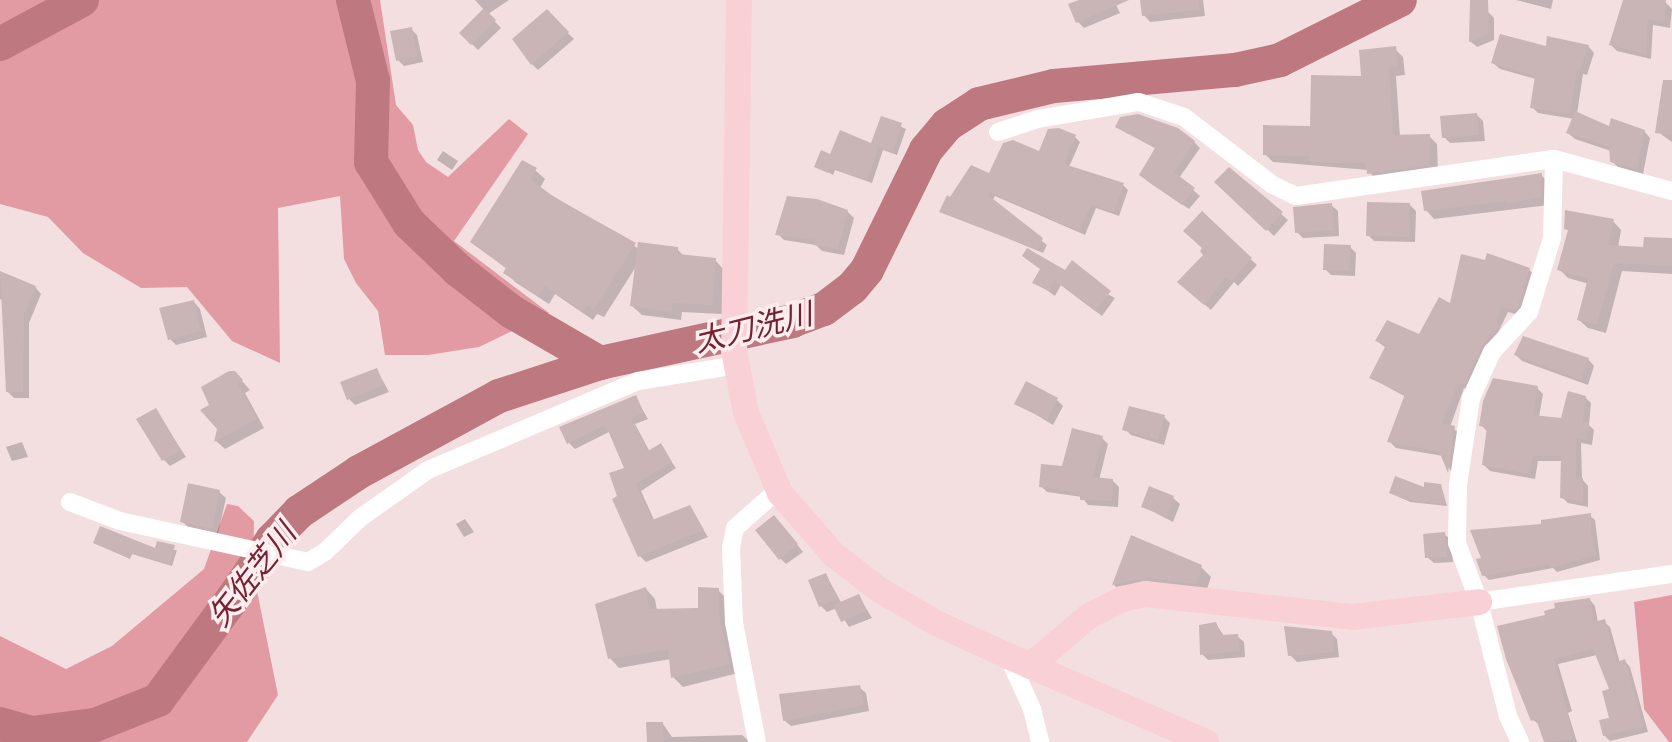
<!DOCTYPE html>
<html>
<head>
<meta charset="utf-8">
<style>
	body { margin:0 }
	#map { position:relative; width:1672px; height:742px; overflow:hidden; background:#f4dfe0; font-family:"Playfair Display","Noto Sans JP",serif }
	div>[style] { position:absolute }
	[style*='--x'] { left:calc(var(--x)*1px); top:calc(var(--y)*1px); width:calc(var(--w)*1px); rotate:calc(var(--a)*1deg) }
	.forest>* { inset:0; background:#e29ba2 }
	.shadow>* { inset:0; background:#0003 }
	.river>* { height:34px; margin:-17px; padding:0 17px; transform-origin:17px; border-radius:17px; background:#bd7880 }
	.building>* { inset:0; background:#c9b5b6 }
	.street>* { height:18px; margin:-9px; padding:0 9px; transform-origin:9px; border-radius:9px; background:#fff }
	.secondary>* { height:26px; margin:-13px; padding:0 13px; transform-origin:13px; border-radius:13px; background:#fad0d7 }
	span { translate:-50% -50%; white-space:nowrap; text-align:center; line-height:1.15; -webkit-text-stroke:7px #feedee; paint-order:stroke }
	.water-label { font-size:30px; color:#742131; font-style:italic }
</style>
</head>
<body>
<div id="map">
	<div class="forest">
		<div style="clip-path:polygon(0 0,380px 0,396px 105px,413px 125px,418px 150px,426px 162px,448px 177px,509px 119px,528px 134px,454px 241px,549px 313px,479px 347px,428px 355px,385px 355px,378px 311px,356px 283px,344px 259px,340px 196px,278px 208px,280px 363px,232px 341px,187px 287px,141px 288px,83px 253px,48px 217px,0 204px)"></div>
		<div style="clip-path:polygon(227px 504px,238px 506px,254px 521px,253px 571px,278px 695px,247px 742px,0 742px,0 636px,66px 669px,112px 646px,204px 569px)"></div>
		<div style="clip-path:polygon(1672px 595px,1672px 742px,1669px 742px,1644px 709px,1634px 602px)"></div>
	</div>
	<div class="shadow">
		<div style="clip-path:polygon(475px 0,509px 0,488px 14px,501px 28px,478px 50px,461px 33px,485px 11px)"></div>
		<div style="clip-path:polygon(1084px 0,1114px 0,1120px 13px,1084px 28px,1078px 22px)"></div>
		<div style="clip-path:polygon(1142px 0,1203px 0,1205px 16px,1150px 22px,1144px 15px)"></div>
		<div style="clip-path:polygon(1516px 0,1553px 0,1551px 9px)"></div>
		<div style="clip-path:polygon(1625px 0,1665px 2px,1672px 9px,1670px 28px,1653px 25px,1651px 59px,1617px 51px,1611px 45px)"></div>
		<div style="clip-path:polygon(1487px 11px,1494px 18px,1494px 40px,1477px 47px,1470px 41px,1470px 12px)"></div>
		<div style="clip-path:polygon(546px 12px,574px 39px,538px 70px,532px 64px)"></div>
		<div style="clip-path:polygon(411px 29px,417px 35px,423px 62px,404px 66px,398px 60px)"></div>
		<div style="clip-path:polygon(1588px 46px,1594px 53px,1587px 75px,1583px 74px,1577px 114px,1610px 129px,1644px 131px,1650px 138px,1643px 174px,1618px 167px,1612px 161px,1611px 151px,1575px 139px,1568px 133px,1574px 119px,1538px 113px,1532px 107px,1536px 79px,1500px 69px,1493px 63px,1548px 49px)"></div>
		<div style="clip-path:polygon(1395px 49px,1403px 57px,1405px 75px,1396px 76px,1400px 137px,1429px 136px,1437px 144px,1438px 172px,1377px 181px,1368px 170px,1273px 162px,1265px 154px,1312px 128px)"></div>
		<div style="clip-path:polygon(1672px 88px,1672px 142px,1658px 132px)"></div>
		<div style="clip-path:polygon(1477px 115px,1483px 121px,1485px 141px,1450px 143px,1444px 137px)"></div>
		<div style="clip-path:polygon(882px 118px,906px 129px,897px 155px,883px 150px,872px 183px,835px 170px,833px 175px,817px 166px,831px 156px,873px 146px)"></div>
		<div style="clip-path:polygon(1118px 126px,1194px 142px,1200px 148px,1179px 178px,1200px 196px,1189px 209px,1147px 181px,1156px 149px)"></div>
		<div style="clip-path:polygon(1075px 137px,1080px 142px,1069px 167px,1123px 185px,1128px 190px,1119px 216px,1096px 208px,1085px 235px,995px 196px,992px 201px,1047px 245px,1043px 253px,942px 211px,950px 199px,990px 176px)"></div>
		<div style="clip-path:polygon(443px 151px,458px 161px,452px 170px,437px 160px)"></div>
		<div style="clip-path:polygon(1229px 169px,1288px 220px,1274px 236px,1217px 182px)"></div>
		<div style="clip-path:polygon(535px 170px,545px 179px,540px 188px,639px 249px,677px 249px,685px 257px,715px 260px,724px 270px,722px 314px,682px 312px,681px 320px,642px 315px,632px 306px,637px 265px,604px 317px,597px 314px,593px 320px,555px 294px,549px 304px,515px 282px,506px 272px,508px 270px,473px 242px)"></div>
		<div style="clip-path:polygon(1541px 175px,1549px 183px,1549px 205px,1434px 219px,1426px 210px)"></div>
		<div style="clip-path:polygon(1331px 205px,1338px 211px,1339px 236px,1303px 238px,1297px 232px)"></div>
		<div style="clip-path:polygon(1410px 205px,1416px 211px,1415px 242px,1374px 241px,1368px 235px)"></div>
		<div style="clip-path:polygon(847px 211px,854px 218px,844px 255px,822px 251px,816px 245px,784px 240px,778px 234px)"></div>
		<div style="clip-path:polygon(1202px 214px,1257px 265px,1238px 286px,1234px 282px,1211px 310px,1186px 288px,1206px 255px)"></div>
		<div style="clip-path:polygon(1613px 221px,1621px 230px,1618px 248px,1645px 249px,1672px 240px,1672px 274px,1622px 271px,1606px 333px,1588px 328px,1579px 320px,1589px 284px,1568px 278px,1560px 270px,1570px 232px,1566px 228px)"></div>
		<div style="clip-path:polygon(1350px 247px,1356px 253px,1355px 276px,1331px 275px,1325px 269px)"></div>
		<div style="clip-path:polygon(1529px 270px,1536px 276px,1522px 316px,1508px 312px,1470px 391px,1464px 388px,1450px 427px,1461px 434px,1454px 477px,1443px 456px,1396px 448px,1389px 441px,1406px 397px,1371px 378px,1386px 348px,1377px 341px,1420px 336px,1451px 306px)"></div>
		<div style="clip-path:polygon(1066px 272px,1115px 298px,1102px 316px,1061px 285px,1055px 296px,1035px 282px)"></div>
		<div style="clip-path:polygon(0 273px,35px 287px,41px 294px,29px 323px,29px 398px,14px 398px,8px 392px,6px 302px,0 299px)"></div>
		<div style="clip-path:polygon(194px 302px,200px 309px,207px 337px,176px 345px,170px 339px)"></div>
		<div style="clip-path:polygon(1516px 355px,1588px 359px,1594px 366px,1588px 385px,1522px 361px)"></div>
		<div style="clip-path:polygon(377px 370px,389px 392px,355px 405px,349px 399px)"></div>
		<div style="clip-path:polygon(235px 373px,250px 390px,245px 393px,264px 428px,225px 449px,216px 441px,219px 428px,212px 406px)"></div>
		<div style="clip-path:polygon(1537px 388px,1543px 394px,1539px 417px,1563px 421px,1585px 397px,1591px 403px,1589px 425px,1594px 430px,1592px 445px,1581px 443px,1582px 479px,1588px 486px,1588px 507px,1568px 503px,1562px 497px,1563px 461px,1538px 461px,1535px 479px,1490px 471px,1484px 465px,1488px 432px,1481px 425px)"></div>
		<div style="clip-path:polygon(635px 397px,648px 419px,635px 424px,650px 452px,660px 446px,676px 468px,641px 491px,655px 522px,689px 507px,708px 537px,646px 562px,640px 556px,620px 497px,626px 469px,611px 431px,575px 449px,569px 443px)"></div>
		<div style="clip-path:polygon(1057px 400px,1063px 406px,1053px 425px,1017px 403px)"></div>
		<div style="clip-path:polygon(155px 410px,186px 457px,170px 466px,164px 460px)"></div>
		<div style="clip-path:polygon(1164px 417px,1170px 423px,1164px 445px,1131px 435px,1125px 429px)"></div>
		<div style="clip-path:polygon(1102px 438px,1108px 444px,1099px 480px,1113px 481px,1119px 487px,1118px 507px,1088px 505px,1082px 497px,1047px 492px,1041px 486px)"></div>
		<div style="clip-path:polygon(22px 442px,28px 457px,12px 461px,6px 447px)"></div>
		<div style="clip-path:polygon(1441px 486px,1447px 506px,1410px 502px,1391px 493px)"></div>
		<div style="clip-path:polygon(219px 492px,226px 498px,218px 534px,188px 527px,182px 521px)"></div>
		<div style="clip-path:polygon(1173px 498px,1180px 504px,1173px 522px,1144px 507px)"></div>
		<div style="clip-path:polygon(1590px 516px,1595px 520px,1600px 560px,1557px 572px,1553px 568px,1489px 580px,1484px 575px,1543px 526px)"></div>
		<div style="clip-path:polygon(465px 519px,474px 532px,464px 537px,456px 524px)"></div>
		<div style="clip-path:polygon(780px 523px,803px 552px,786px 564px,780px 558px)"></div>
		<div style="clip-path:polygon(1444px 534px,1451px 540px,1453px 562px,1434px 563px,1427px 557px)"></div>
		<div style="clip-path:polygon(1132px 538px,1201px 567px,1211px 577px,1206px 592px,1124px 594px,1114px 585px)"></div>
		<div style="clip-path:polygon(96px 543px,156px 551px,177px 550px,172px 566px,132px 554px,130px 559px)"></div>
		<div style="clip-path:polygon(826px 575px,842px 604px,860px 598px,872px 618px,849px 627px,837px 608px,827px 612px,821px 606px)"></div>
		<div style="clip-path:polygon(646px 589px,655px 599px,657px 611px,700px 610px,718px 590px,728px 600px,738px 673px,683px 687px,673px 677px,671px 659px,619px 668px,610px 658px)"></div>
		<div style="clip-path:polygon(1590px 600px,1595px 606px,1598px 623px,1604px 622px,1610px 627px,1620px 663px,1625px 661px,1630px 667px,1648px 732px,1610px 741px,1604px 735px,1612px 719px,1612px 691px,1597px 655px,1558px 664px,1572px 711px,1568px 713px,1577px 742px,1546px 742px,1540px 725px,1533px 720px,1547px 616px)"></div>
		<div style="clip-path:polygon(1216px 624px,1224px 636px,1237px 636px,1244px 642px,1245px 657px,1208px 660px,1202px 654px)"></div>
		<div style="clip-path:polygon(1331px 633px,1337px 639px,1339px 657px,1297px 662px,1290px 655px)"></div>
		<div style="clip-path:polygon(859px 687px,866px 693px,869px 711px,791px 726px,784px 720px)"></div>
		<div style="clip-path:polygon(663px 724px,672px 737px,742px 735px,750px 742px,649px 742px)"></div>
	</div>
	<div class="river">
		<div style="--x:353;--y:0;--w:83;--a:76.1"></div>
		<div style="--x:373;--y:81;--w:81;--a:91.4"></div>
		<div style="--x:371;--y:162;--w:72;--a:58.1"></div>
		<div style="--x:409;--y:223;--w:68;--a:43.8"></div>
		<div style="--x:458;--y:270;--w:68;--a:37.9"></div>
		<div style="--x:512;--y:312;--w:102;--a:30.1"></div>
		<div style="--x:0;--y:44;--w:93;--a:-28.2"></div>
		<div style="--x:0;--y:724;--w:33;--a:16"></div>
		<div style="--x:32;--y:733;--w:64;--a:-7.2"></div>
		<div style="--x:95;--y:725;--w:68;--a:-21.6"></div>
		<div style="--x:158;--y:700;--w:132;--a:-53.7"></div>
		<div style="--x:236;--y:594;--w:65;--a:-56.3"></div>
		<div style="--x:272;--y:540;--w:39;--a:-46"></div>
		<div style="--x:299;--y:512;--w:72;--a:-33.7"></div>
		<div style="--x:359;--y:472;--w:159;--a:-28.5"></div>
		<div style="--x:499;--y:396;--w:106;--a:-18.1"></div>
		<div style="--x:600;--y:363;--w:197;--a:-12.3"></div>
		<div style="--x:792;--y:321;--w:34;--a:-21"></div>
		<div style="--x:824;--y:309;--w:35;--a:-37"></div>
		<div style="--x:852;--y:288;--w:23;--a:-50"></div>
		<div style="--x:867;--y:270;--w:134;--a:-63.8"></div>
		<div style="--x:926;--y:150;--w:33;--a:-50"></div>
		<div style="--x:947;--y:125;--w:38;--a:-33"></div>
		<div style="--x:979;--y:104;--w:77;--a:-13.5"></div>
		<div style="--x:1054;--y:86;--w:182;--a:-5.1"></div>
		<div style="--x:1235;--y:70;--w:46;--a:-12.5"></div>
		<div style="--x:1280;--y:60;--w:134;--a:-26.6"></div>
	</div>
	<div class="building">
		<div style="clip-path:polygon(1079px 0,1129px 0,1076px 23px,1068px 4px)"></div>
		<div style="clip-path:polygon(1140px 0,1199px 0,1200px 10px,1142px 16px)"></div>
		<div style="clip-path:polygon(1470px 0,1488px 0,1489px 34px,1469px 42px)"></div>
		<div style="clip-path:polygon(1623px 0,1666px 0,1664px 22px,1648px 19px,1646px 54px,1609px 45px)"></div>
		<div style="clip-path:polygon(484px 8px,496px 20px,471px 45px,459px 33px)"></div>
		<div style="clip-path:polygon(547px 9px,569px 32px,531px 65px,512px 39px)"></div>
		<div style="clip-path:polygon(412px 27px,417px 57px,396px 61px,390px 31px)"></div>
		<div style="clip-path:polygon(1500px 34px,1546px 46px,1547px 36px,1589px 45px,1581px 69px,1577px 69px,1570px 114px,1530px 108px,1535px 76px,1491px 63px)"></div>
		<div style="clip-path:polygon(1396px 46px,1398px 67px,1389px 68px,1393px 135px,1430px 134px,1430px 165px,1367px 174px,1366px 163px,1309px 162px,1309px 156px,1263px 155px,1263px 125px,1310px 126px,1311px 75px,1361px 76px,1359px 50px)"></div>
		<div style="clip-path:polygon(1663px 80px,1672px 80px,1672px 135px,1655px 133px)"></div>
		<div style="clip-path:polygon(1575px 111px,1609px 126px,1611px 118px,1645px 130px,1637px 169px,1610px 162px,1609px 147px,1566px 133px)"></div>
		<div style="clip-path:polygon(1477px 113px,1479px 135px,1442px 138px,1440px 116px)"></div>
		<div style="clip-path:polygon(1138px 114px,1178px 128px,1195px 141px,1174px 172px,1195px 188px,1182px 205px,1139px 175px,1155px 148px,1115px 127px,1120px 117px)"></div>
		<div style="clip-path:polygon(881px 116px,902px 123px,893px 152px,879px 147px,867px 180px,830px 168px,828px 173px,814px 167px,821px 150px,830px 154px,840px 130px,871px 143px)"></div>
		<div style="clip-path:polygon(1059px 128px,1076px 135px,1064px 164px,1124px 183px,1114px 212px,1091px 205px,1079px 231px,989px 192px,988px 195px,1043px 238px,1038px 250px,939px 212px,947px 195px,950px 197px,971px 165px,989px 173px,1003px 143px,1013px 140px,1039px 151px,1048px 129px)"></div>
		<div style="clip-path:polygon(522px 160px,537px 168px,530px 179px,554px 197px,636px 243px,594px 309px,587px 305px,583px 312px,545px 286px,538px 296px,503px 273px,506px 268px,470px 242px)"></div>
		<div style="clip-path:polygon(1229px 167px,1283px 212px,1266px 231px,1214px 182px)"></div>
		<div style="clip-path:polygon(1542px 173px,1541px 197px,1507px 204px,1506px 201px,1424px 211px,1421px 191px)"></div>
		<div style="clip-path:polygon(787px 196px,817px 199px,848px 210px,838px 249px,813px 245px,815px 240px,775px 235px)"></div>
		<div style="clip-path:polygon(1367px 202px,1410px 203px,1410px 237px,1366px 236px)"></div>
		<div style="clip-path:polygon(1332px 203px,1334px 230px,1295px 233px,1293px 207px)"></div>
		<div style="clip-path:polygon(1565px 210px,1614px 219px,1608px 245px,1643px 247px,1644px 237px,1672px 238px,1672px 266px,1614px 263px,1597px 325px,1577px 320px,1588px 278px,1557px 270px,1568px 230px,1564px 229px)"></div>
		<div style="clip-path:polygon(1202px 211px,1252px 258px,1231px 281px,1226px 277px,1204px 305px,1177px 282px,1203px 255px,1200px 251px,1202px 248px,1183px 231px)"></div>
		<div style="clip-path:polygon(638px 242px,678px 247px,678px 254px,716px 258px,712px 305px,672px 303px,672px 312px,630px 306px)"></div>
		<div style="clip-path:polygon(1324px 244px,1351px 245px,1349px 271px,1323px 270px)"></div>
		<div style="clip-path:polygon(1027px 248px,1065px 270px,1072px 260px,1111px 291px,1095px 311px,1054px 280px,1049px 291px,1032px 283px,1040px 269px,1022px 256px)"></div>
		<div style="clip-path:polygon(1487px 253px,1530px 268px,1518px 306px,1514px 310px,1501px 307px,1496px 324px,1500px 326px,1481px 347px,1464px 385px,1458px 383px,1442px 423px,1455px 426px,1448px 473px,1439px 451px,1387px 442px,1405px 394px,1369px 378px,1386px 345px,1375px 341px,1387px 320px,1419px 334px,1439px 297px,1450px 303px,1461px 254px,1485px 260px)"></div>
		<div style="clip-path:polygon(0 271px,36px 286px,24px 316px,23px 392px,6px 392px)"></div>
		<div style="clip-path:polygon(194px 300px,201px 331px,168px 340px,159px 308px)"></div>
		<div style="clip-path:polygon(1523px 336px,1589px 358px,1581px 380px,1514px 355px)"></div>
		<div style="clip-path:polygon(377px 368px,384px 385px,347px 400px,340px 382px)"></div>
		<div style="clip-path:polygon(229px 371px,235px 371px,243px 380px,238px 384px,257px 419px,214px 442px,217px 429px,200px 410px,209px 405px,201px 387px)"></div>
		<div style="clip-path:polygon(1493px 378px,1538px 386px,1533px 415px,1561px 418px,1568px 391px,1586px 396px,1583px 422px,1589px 422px,1586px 440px,1576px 438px,1576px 478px,1583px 478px,1583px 502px,1560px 498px,1561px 456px,1533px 456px,1529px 474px,1482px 465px,1487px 427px,1479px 426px,1483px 401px)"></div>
		<div style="clip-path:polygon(1026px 381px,1058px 398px,1047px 420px,1014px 404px)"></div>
		<div style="clip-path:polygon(636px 395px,644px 413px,631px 418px,648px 451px,661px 443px,672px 462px,636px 484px,652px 520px,690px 505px,704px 530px,638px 557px,612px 499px,617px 496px,609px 473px,624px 468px,607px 428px,603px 426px,567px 444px,559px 427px)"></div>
		<div style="clip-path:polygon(1129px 406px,1165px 415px,1158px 440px,1122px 430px)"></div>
		<div style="clip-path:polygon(156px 408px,181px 450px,162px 461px,136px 419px)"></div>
		<div style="clip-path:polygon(1072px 428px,1103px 436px,1093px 477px,1113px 479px,1112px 501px,1080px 500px,1080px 492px,1039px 487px,1041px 464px,1062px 466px)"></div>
		<div style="clip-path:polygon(1395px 476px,1424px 487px,1424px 482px,1441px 484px,1446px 504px,1406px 500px,1389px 493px)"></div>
		<div style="clip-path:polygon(188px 483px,220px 490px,212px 529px,180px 522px)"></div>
		<div style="clip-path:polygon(1149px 486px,1174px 496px,1167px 517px,1141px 507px)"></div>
		<div style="clip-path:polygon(1591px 513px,1591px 534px,1597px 555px,1550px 568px,1549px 564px,1482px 576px,1476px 559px,1481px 558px,1470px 530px,1541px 524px,1541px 520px)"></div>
		<div style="clip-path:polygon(774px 515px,798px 544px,779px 560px,755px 530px)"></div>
		<div style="clip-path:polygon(100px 526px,155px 548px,157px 541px,175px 545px,170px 564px,130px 553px,128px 558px,93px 543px)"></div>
		<div style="clip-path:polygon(1445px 532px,1447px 557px,1425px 558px,1423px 534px)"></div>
		<div style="clip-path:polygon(1131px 535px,1202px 565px,1197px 584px,1146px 578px,1112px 585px)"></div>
		<div style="clip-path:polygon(826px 573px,837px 599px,819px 607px,808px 580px)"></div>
		<div style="clip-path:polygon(646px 587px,649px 609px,698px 608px,698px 587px,719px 588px,718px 611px,730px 664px,671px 678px,668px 649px,608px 659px,595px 604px)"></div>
		<div style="clip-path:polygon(859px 594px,867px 611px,841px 622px,833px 605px)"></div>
		<div style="clip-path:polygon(1590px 598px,1594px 622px,1605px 619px,1617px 662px,1625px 659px,1644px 727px,1603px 736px,1599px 720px,1609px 718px,1602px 691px,1609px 689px,1593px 649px,1554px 659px,1574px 739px,1544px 742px,1536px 719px,1531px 721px,1506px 659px,1497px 626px,1545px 615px,1544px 611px,1555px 608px,1554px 603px)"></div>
		<div style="clip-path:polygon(1216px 622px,1221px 635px,1238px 634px,1240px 651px,1200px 655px,1199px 625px)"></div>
		<div style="clip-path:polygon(1284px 626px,1332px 631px,1334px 652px,1288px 656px)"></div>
		<div style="clip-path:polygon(860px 685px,864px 705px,783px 721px,779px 694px)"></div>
		<div style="clip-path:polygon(646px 722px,663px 722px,664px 742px,647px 742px)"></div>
	</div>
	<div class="street">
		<div style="--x:998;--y:132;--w:42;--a:-18"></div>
		<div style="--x:1038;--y:119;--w:102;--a:-9.6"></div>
		<div style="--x:1139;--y:102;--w:47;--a:18.4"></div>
		<div style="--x:1184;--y:117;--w:112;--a:37.4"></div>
		<div style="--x:1273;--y:185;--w:25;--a:26"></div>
		<div style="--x:1296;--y:196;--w:261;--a:-8.2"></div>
		<div style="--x:1554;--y:159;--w:122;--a:15.2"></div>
		<div style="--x:70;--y:502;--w:53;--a:20.8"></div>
		<div style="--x:120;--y:521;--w:192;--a:12.3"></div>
		<div style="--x:308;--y:562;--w:21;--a:-31"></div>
		<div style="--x:326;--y:551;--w:47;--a:-44.1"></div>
		<div style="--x:360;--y:518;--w:83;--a:-35.2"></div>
		<div style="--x:428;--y:470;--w:228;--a:-23"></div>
		<div style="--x:638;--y:381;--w:100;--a:-9.2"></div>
		<div style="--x:1479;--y:602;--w:195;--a:-8.3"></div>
		<div style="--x:1008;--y:656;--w:58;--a:65.6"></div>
		<div style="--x:1032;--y:709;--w:34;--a:76"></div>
		<div style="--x:757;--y:742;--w:121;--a:-100.9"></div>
		<div style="--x:734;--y:623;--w:75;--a:-92.3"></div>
		<div style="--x:731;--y:548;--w:20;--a:-79"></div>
		<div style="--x:735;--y:528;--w:47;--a:-41.5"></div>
		<div style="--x:770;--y:497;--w:11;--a:-22"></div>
		<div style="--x:1520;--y:742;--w:29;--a:-115"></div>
		<div style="--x:1508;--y:716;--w:118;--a:-104.3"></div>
		<div style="--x:1479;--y:602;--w:63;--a:-110.4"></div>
		<div style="--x:1457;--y:543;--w:58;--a:-89"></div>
		<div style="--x:1458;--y:485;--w:88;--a:-81.5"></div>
		<div style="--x:1471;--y:398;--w:51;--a:-65.5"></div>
		<div style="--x:1492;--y:352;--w:54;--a:-47.2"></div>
		<div style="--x:1529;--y:312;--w:77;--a:-72.7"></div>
		<div style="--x:1552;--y:238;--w:79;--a:-88.5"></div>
	</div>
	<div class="secondary">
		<div style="--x:739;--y:0;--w:351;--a:90.8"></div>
		<div style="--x:734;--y:351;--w:63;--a:79"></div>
		<div style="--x:746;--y:413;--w:87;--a:67"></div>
		<div style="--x:780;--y:493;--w:81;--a:49"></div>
		<div style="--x:833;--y:554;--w:57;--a:37.9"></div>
		<div style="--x:878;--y:589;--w:67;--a:30.4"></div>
		<div style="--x:936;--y:623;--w:79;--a:24.6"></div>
		<div style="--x:1008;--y:656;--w:216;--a:23.5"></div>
		<div style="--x:1030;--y:666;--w:77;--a:-40.3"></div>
		<div style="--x:1089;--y:616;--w:38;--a:-27"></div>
		<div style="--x:1123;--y:599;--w:23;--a:-13"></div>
		<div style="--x:1145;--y:594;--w:208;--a:6.3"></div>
		<div style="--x:1352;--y:617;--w:128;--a:-6.7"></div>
	</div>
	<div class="water-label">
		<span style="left:753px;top:326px;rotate:-14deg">太刀洗川</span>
		<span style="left:251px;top:574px;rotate:-52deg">矢佐芝川</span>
	</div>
</div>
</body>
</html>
